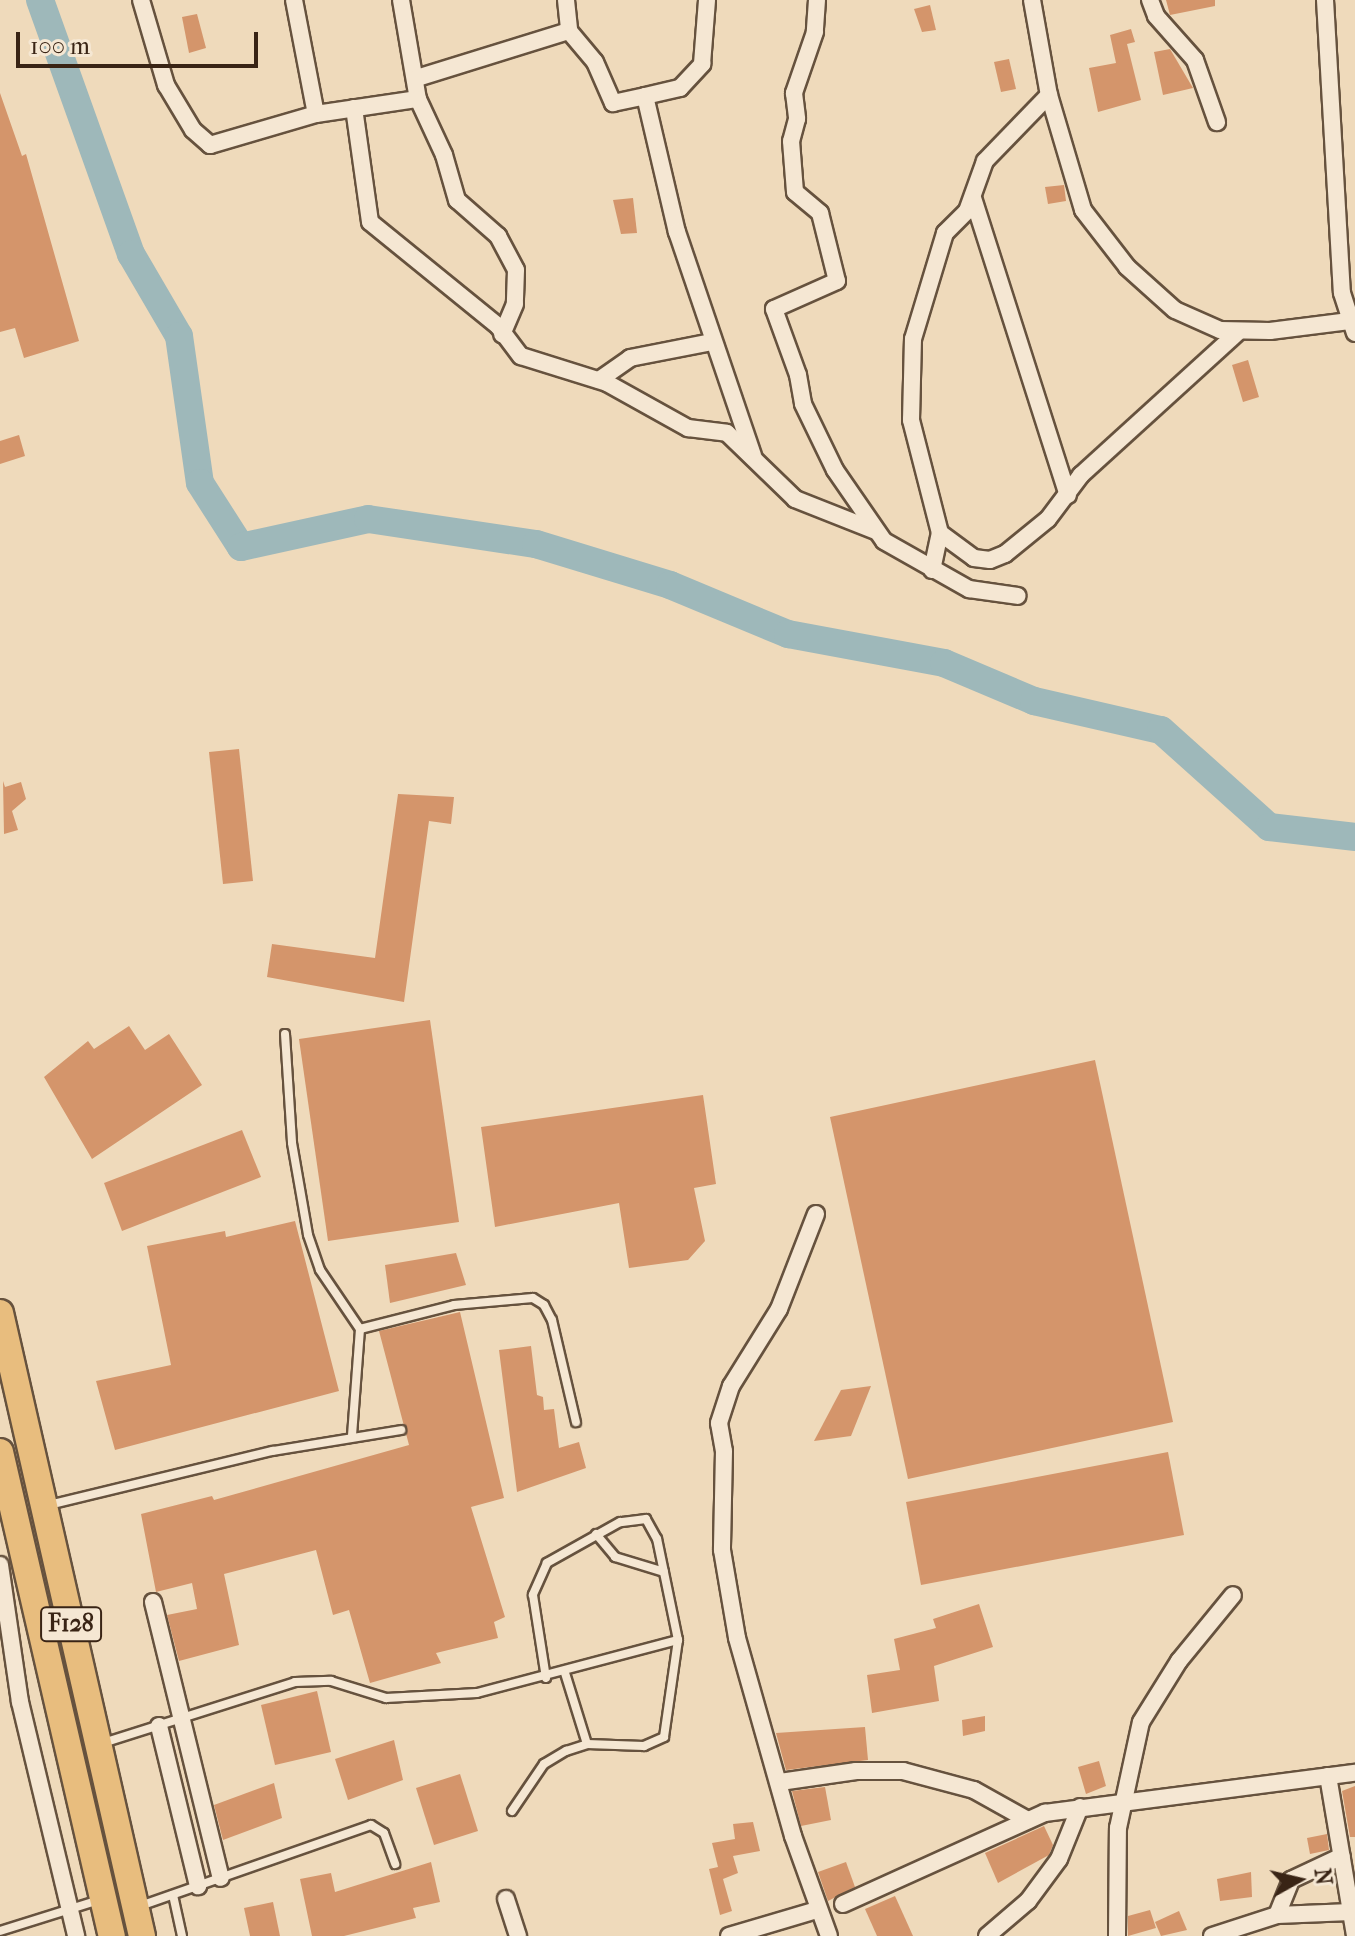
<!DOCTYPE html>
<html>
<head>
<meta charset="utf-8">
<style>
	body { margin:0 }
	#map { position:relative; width:1355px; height:1936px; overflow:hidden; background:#efdabb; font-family:"IM FELL French Canon",serif }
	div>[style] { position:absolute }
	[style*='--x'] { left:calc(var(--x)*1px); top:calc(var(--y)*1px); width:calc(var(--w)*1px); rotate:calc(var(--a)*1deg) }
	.river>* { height:28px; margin:-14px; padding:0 14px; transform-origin:14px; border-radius:14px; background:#9eb8ba }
	.building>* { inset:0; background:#d4956b }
	.roads { filter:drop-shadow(2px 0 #66523e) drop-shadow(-2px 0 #66523e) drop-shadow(0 2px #66523e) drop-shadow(0 -2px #66523e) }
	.lane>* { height:8px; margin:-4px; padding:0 4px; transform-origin:4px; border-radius:4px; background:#f5e7d3 }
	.street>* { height:16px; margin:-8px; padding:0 8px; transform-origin:8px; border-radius:8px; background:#f5e7d3 }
	.primary>* { height:26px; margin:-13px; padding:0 13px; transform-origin:13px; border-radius:13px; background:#e8bd7e }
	span { translate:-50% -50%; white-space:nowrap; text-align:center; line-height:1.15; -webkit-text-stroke:6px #f5e7d3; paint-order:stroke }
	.shield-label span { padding:2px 6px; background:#f5e7d3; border:2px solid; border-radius:6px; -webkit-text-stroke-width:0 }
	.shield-label { font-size:24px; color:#392415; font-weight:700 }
	.north { position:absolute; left:1259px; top:1840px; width:80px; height:80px; -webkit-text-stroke:6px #f5e7d3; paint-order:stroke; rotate:82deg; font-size:22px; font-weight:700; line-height:32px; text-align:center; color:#392415 }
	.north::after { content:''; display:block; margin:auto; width:28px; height:36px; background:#392415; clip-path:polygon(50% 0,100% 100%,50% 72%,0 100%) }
	.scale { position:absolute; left:16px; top:32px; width:242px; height:36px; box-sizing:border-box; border:4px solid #392415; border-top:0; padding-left:10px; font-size:24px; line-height:28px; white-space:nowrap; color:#392415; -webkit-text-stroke:6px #f5e7d3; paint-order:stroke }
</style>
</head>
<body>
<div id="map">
	<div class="river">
		<div style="--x:40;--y:0;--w:270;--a:70.3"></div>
		<div style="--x:131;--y:254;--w:95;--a:59.7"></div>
		<div style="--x:179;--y:336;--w:148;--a:81.9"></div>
		<div style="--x:200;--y:483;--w:76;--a:57.4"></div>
		<div style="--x:241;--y:547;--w:130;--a:-12.4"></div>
		<div style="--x:368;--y:519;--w:170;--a:8.5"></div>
		<div style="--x:536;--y:544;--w:140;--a:17"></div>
		<div style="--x:670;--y:585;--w:128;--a:22.6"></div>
		<div style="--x:788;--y:634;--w:159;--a:10.5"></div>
		<div style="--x:944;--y:663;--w:98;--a:22.9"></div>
		<div style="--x:1034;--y:701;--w:130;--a:12.9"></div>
		<div style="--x:1161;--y:730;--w:145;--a:41.9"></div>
		<div style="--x:1269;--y:827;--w:87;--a:6.6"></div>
	</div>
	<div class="building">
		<div style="clip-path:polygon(1166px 0,1215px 0,1215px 6px,1170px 15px)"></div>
		<div style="clip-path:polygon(930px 5px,936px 30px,922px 32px,914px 9px)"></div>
		<div style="clip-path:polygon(197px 14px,206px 48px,189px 53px,182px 17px)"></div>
		<div style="clip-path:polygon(1131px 29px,1135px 42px,1127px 44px,1141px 100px,1098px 112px,1089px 68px,1116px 63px,1110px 35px)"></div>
		<div style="clip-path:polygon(1170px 49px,1193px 88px,1163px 95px,1154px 52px)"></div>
		<div style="clip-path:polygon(1009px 59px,1016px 89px,1001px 92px,994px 62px)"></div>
		<div style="clip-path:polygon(0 93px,22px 156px,26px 154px,79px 341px,24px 358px,15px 328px,0 332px)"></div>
		<div style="clip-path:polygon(1064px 185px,1066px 201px,1048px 204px,1045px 187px)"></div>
		<div style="clip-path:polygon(633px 198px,637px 233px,621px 234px,613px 200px)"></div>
		<div style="clip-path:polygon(1248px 360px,1259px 397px,1243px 402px,1232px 365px)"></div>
		<div style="clip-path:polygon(19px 435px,25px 456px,0 464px,0 441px)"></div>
		<div style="clip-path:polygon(239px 749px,253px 881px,223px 884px,209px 752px)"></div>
		<div style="clip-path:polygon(3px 781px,5px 787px,21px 782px,26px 799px,12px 811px,18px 830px,4px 834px)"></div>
		<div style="clip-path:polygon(398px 794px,454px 797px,451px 824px,429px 821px,404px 1002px,267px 977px,272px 944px,375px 958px)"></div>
		<div style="clip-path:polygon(430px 1020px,459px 1222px,328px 1241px,299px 1039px)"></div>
		<div style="clip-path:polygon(129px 1026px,145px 1050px,169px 1034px,202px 1085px,92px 1159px,44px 1077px,88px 1041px,94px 1049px)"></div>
		<div style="clip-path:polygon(1095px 1060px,1173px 1422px,908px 1479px,830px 1117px)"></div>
		<div style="clip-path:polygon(703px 1095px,716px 1184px,694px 1188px,705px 1241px,688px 1260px,629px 1268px,619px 1203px,495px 1227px,481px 1127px)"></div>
		<div style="clip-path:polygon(242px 1130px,261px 1177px,122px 1231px,104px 1183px)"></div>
		<div style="clip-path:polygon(295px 1221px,339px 1391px,115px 1450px,96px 1381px,171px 1365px,147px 1246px,225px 1231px,226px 1237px)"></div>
		<div style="clip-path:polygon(456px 1253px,466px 1285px,390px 1303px,385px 1265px)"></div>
		<div style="clip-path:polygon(460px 1312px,504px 1498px,471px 1507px,505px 1617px,494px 1622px,498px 1638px,436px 1653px,441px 1663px,370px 1683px,349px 1610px,333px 1615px,316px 1550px,224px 1574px,239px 1645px,179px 1661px,167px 1615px,197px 1609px,192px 1583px,156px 1592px,141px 1514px,212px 1496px,214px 1500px,409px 1445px,379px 1331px)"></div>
		<div style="clip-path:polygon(531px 1346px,537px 1395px,543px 1397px,544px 1410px,554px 1409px,559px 1448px,579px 1442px,586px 1468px,517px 1492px,499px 1350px)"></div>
		<div style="clip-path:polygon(871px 1386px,851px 1436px,814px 1441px,841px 1390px)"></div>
		<div style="clip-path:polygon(1168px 1452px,1184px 1535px,921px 1585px,906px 1502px)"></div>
		<div style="clip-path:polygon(979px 1604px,993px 1647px,934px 1666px,939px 1701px,872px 1713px,867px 1675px,900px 1670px,894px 1639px,936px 1628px,933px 1619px)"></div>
		<div style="clip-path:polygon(317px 1691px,331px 1752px,275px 1765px,261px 1705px)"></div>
		<div style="clip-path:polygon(985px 1716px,985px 1731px,963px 1736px,962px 1720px)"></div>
		<div style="clip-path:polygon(865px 1727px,868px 1760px,786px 1770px,776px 1733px)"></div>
		<div style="clip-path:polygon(394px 1740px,403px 1780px,348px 1800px,335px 1759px)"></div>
		<div style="clip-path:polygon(1099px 1761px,1106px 1786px,1086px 1794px,1078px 1767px)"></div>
		<div style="clip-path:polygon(460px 1774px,478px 1831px,434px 1845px,416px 1788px)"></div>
		<div style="clip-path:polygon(274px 1783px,282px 1818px,223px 1840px,214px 1805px)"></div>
		<div style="clip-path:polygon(1355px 1786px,1355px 1837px,1350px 1837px,1342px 1791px)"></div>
		<div style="clip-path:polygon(825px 1787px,831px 1820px,801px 1826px,792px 1791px)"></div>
		<div style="clip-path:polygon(753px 1822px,760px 1851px,733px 1856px,738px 1873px,723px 1879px,732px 1911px,720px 1915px,709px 1869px,718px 1867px,712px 1843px,735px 1839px,733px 1824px)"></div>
		<div style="clip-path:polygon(1044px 1826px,1053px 1845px,1049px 1855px,998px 1883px,985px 1853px)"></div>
		<div style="clip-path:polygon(1327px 1834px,1329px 1850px,1310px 1854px,1307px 1838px)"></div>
		<div style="clip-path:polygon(431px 1862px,440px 1902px,413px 1908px,416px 1918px,344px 1936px,312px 1936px,300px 1879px,331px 1873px,335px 1892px)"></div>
		<div style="clip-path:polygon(846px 1862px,855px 1887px,828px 1901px,818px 1872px)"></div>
		<div style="clip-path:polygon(1251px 1872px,1252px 1897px,1220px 1901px,1217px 1879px)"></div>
		<div style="clip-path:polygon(895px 1896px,913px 1936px,877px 1936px,865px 1909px)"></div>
		<div style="clip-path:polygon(273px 1902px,280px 1936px,250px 1936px,244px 1908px)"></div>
		<div style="clip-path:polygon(1150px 1910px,1156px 1928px,1128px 1936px,1128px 1916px)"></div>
		<div style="clip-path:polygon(1179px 1911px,1187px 1930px,1161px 1936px,1155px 1922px)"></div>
	</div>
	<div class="roads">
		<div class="lane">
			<div style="--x:285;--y:1034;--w:109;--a:86.3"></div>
			<div style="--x:292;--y:1143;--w:93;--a:80.1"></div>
			<div style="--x:308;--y:1235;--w:37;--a:71"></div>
			<div style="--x:320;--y:1270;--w:71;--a:55.9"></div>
			<div style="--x:360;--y:1329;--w:106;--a:94.3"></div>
			<div style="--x:360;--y:1329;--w:97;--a:-14.3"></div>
			<div style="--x:454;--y:1305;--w:79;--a:-5.1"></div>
			<div style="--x:533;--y:1298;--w:13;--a:32"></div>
			<div style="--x:544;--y:1305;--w:17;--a:62"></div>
			<div style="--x:552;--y:1320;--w:105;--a:76.8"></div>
			<div style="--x:49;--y:1505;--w:230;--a:-13.6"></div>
			<div style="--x:273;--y:1451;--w:130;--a:-9.3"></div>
			<div style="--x:596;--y:1534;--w:30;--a:50"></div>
			<div style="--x:615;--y:1557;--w:51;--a:17"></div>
			<div style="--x:565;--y:1673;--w:74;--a:72.8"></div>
			<div style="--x:103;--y:1743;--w:201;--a:-17.6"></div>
			<div style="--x:295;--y:1682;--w:36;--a:-2"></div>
			<div style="--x:331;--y:1681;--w:58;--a:17.2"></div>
			<div style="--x:386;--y:1698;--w:91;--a:-3.1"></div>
			<div style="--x:477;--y:1693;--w:208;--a:-14.8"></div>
			<div style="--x:512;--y:1811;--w:57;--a:-55.8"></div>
			<div style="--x:544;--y:1764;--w:26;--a:-31"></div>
			<div style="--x:566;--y:1751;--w:22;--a:-18"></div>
			<div style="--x:587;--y:1744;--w:57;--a:2"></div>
			<div style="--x:644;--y:1746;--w:22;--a:-24"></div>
			<div style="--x:664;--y:1737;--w:98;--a:-81.8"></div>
			<div style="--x:678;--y:1640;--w:103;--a:-101.7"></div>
			<div style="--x:657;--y:1539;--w:23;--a:-119"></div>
			<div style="--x:646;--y:1519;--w:26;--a:173"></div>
			<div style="--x:620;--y:1522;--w:84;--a:150.7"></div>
			<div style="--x:547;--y:1563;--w:35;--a:114"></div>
			<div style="--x:533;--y:1595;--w:84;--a:81.1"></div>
			<div style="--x:173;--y:1895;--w:42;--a:77.6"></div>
			<div style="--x:140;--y:1906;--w:245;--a:-19.3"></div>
			<div style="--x:371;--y:1825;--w:15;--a:32"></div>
			<div style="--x:384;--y:1833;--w:33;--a:70"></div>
			<div style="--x:0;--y:1931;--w:104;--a:-17.4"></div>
		</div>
		<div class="street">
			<div style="--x:141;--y:0;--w:89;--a:73.6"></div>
			<div style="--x:166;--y:85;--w:52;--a:59"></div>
			<div style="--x:193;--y:130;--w:23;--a:41"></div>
			<div style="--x:210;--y:145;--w:110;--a:-16.3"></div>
			<div style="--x:316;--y:114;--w:103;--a:-8.4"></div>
			<div style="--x:294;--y:0;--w:116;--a:79.1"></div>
			<div style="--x:401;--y:0;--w:100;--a:80.3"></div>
			<div style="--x:418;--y:99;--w:62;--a:65.1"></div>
			<div style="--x:444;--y:155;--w:47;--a:73.9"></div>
			<div style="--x:457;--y:200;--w:55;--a:41.3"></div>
			<div style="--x:498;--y:236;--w:38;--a:62"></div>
			<div style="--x:516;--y:270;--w:34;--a:92"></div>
			<div style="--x:515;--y:304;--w:33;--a:113"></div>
			<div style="--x:566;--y:0;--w:31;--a:84"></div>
			<div style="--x:569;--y:31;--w:40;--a:50"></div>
			<div style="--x:595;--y:62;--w:45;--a:66.3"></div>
			<div style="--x:613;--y:103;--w:33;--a:-12"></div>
			<div style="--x:645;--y:96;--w:140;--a:76.8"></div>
			<div style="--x:677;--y:232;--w:236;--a:71.2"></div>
			<div style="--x:817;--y:0;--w:32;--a:94"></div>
			<div style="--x:815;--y:32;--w:65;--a:109"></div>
			<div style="--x:794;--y:93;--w:26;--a:83"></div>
			<div style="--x:797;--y:119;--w:23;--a:105"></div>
			<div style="--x:791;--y:141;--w:51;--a:85.5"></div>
			<div style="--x:795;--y:192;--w:33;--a:40"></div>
			<div style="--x:820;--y:213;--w:70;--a:76"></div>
			<div style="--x:837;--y:281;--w:69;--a:156"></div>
			<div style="--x:774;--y:309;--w:70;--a:70"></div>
			<div style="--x:798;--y:375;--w:29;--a:80"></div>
			<div style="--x:803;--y:404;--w:73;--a:64.1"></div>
			<div style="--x:835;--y:470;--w:86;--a:55.4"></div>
			<div style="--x:884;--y:541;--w:98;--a:29.5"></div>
			<div style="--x:969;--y:589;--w:49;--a:8.1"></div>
			<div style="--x:1032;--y:0;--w:97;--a:79.9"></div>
			<div style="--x:1049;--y:95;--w:120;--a:73.5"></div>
			<div style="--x:1083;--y:210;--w:72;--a:52.3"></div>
			<div style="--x:1127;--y:267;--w:64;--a:41.9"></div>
			<div style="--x:1175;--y:310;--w:49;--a:24"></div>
			<div style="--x:1220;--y:330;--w:50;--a:1.1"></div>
			<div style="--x:1270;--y:331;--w:80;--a:-7.2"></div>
			<div style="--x:1150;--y:0;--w:17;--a:69"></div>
			<div style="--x:1156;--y:16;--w:59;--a:48.4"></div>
			<div style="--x:1195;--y:60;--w:66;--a:70.5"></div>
			<div style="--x:1325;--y:0;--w:293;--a:86.7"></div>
			<div style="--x:1342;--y:293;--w:42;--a:72"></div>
			<div style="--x:417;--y:78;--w:159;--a:-17.2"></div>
			<div style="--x:645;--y:96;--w:36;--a:-13"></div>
			<div style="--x:680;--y:88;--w:33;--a:-47"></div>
			<div style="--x:702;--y:64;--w:64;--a:-85.5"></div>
			<div style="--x:354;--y:108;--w:115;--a:82"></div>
			<div style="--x:370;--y:222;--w:165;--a:39.1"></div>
			<div style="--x:498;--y:326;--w:38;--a:53"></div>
			<div style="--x:521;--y:356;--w:90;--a:17.4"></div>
			<div style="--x:607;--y:383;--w:93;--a:29.1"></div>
			<div style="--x:688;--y:428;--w:39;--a:7"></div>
			<div style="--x:727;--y:433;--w:95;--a:44.1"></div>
			<div style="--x:795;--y:499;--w:87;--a:21.6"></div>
			<div style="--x:973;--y:198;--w:312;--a:72.3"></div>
			<div style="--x:599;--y:380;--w:38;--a:-35"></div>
			<div style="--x:630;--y:358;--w:84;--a:-11"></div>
			<div style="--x:940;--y:533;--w:42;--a:36.3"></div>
			<div style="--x:974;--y:558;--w:16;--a:7"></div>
			<div style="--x:990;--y:560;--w:16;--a:-22"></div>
			<div style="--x:1005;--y:554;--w:55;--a:-39.1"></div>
			<div style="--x:1048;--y:519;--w:55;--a:-53.1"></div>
			<div style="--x:1081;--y:475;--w:211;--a:-42.3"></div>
			<div style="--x:932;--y:570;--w:38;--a:-78"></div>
			<div style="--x:940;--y:533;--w:117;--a:-104.4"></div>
			<div style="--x:911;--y:420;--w:81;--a:-88.6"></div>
			<div style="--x:913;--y:339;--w:111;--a:-73.2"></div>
			<div style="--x:945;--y:233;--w:31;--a:-45"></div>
			<div style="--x:967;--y:211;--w:53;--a:-70.2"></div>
			<div style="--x:985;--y:161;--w:92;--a:-45.9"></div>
			<div style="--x:816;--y:1214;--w:102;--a:111.3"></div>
			<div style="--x:779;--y:1309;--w:91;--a:121.9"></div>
			<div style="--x:731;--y:1386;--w:39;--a:108"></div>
			<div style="--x:719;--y:1423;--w:28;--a:80"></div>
			<div style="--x:724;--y:1451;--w:99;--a:91.2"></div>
			<div style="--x:722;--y:1550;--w:89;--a:80.3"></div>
			<div style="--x:737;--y:1638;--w:206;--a:74.2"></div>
			<div style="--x:793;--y:1836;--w:106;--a:70.2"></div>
			<div style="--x:0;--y:1565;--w:138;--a:81.7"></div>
			<div style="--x:20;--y:1702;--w:241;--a:76.5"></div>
			<div style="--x:153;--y:1602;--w:284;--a:76.2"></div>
			<div style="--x:159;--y:1726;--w:165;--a:76.3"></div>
			<div style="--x:1328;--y:1776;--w:162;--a:80.4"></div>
			<div style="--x:780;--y:1782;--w:77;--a:-8.2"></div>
			<div style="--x:856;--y:1771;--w:47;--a:0"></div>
			<div style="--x:903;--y:1771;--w:73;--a:15"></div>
			<div style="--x:974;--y:1790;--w:62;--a:29.1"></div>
			<div style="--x:506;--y:1899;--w:39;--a:72"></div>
			<div style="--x:843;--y:1904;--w:222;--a:-24.3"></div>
			<div style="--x:1045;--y:1813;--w:313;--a:-7.4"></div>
			<div style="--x:1277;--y:1915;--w:38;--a:-68"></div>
			<div style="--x:1291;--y:1880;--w:56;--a:-25.2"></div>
			<div style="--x:729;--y:1936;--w:92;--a:-16.5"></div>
			<div style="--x:987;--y:1936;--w:54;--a:-40.5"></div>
			<div style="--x:1028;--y:1901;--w:52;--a:-53.6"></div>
			<div style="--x:1059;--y:1859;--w:56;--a:-68"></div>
			<div style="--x:1117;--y:1936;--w:108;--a:-89.5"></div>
			<div style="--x:1118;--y:1828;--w:108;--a:-77.8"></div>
			<div style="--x:1141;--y:1722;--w:72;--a:-58.1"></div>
			<div style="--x:1179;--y:1661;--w:85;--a:-50.7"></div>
			<div style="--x:1212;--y:1936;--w:68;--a:-17.9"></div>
			<div style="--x:1277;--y:1915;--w:74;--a:-2.3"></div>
		</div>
		<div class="primary">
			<div style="--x:0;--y:1313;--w:639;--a:77.16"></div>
			<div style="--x:0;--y:1452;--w:497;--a:77"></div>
		</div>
	</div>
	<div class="shield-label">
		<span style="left:71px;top:1624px">F128</span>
	</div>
	<div class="north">N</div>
	<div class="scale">100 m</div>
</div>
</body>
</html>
